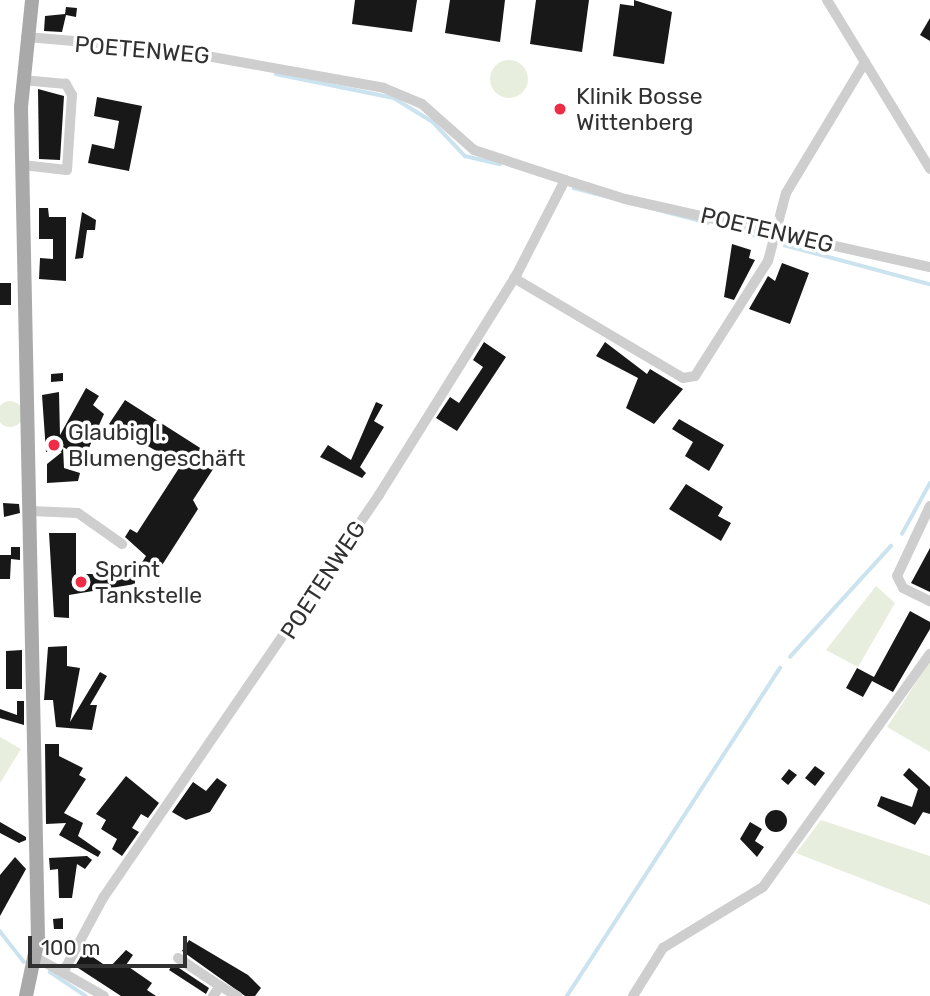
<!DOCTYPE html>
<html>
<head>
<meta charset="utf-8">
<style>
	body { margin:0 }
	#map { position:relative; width:930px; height:996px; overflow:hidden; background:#fff; font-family:Rubik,sans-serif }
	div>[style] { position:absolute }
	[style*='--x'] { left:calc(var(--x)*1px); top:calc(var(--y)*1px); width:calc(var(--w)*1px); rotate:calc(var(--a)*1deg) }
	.green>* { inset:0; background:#e8eede }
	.round { border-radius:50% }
	.stream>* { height:3.5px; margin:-1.75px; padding:0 1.75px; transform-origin:1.75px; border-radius:1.75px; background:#cae3ef }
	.building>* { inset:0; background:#181818 }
	.minor>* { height:10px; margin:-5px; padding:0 5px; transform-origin:5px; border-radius:5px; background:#cecece }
	.major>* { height:14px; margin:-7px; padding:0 7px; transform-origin:7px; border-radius:7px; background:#a9a9a9 }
	.dots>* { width:19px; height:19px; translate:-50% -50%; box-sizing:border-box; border:4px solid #fff; border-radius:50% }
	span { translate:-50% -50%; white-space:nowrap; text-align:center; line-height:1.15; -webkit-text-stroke:7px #fff; paint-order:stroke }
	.street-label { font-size:23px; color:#313131 }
	.poi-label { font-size:23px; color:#313131 }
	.left { translate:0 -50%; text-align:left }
	.scale { position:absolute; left:28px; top:936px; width:159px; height:32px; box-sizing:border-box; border:4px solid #313131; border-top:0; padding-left:9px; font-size:21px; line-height:24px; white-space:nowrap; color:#313131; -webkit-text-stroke:5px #fff; paint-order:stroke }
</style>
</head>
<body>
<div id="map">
	<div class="green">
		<div class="round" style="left:490px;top:60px;width:38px;height:38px"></div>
		<div class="round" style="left:-3px;top:401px;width:26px;height:26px"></div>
		<div style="clip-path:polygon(876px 586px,895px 603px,858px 667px,826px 650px)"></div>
		<div style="clip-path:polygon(930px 661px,930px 752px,887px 727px)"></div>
		<div style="clip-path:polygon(0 737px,21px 749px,0 783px)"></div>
		<div style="clip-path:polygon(821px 820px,930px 856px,930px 905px,796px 853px)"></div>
	</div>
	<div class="stream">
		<div style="--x:276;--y:74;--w:120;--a:11.5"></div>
		<div style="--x:394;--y:98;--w:46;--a:31.6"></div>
		<div style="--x:433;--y:122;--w:47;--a:46.7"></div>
		<div style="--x:465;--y:156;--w:36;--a:13"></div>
		<div style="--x:574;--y:188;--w:138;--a:14.6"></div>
		<div style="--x:719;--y:225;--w:50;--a:16.3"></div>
		<div style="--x:784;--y:245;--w:151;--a:15"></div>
		<div style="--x:902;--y:534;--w:58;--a:-61.2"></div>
		<div style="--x:790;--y:657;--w:150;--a:-47.7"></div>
		<div style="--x:0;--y:931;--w:39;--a:52"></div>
		<div style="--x:50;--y:972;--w:43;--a:33.7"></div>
		<div style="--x:567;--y:996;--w:391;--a:-57"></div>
	</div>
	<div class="building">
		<div style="clip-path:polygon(355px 0,417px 0,412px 32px,352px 24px)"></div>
		<div style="clip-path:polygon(450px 0,505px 0,500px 42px,445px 33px)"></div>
		<div style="clip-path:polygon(536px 0,589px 0,582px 52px,530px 44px)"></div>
		<div style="clip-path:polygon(634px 0,672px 12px,664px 64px,613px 56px,620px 4px,634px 6px)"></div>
		<div style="clip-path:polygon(66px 7px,77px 8px,76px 17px,66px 15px,62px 32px,44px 31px,45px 16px,65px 14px)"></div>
		<div style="clip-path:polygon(930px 18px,930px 41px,920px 35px)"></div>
		<div style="clip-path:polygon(38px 89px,64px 96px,60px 160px,39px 159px)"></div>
		<div style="clip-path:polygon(97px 97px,142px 106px,129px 171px,88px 163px,92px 144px,114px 149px,119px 121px,94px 116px)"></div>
		<div style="clip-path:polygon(39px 208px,48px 208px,49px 217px,66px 217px,66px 281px,39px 279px,40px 258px,53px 259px,53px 239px,39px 239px)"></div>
		<div style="clip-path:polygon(82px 212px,96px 220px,95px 230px,87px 230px,83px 258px,75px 259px)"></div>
		<div style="clip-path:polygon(732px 244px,751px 250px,749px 258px,755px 260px,734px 300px,724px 297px)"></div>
		<div style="clip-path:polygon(782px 263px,809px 273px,790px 324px,749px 309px,768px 276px,775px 281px)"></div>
		<div style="clip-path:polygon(0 283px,11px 283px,11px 305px,0 305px)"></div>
		<div style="clip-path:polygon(484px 342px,506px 357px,457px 431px,436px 418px,450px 397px,459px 403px,483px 367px,473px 360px)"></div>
		<div style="clip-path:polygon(605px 342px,647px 374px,650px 369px,683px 389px,654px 424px,626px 408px,638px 378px,596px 356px)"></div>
		<div style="clip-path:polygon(63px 373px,63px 381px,51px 382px,51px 374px)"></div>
		<div style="clip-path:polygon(86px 388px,99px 396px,93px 405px,104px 414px,84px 459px,63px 447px,64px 468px,80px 473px,78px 481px,47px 483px,47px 464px,62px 452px,46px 452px,42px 395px,59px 392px,60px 435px)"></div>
		<div style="clip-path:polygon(125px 400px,219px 460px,193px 500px,198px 509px,157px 573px,141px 564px,146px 556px,125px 537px,130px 529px,137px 533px,181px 465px,109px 424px)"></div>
		<div style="clip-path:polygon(376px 402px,383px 405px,374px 421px,384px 427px,360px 467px,366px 473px,362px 478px,320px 457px,328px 445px,351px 460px)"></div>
		<div style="clip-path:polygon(679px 419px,724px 445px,709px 471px,685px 456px,693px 442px,672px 429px)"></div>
		<div style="clip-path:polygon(686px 484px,723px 507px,718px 516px,731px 523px,721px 541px,669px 509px)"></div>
		<div style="clip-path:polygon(3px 503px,19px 504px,20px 513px,4px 517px)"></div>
		<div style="clip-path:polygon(49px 533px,76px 533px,76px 574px,135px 574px,135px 584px,69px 595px,69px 618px,54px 617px)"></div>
		<div style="clip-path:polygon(11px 547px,20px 547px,20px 560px,11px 559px,10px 579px,0 579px,0 555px,11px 555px)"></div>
		<div style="clip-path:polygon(930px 548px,930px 592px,911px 583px)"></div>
		<div style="clip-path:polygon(910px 611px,930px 622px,930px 629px,893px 692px,872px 681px,863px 697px,846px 688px,857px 668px,874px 677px)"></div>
		<div style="clip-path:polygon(67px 646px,67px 666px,80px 668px,70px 722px,100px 672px,107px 676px,90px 705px,97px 705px,92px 730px,56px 727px,53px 700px,44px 700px,48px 647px)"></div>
		<div style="clip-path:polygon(22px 650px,22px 689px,6px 689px,6px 651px)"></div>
		<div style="clip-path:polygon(17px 701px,24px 701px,24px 725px,0 718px,0 709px,17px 715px)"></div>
		<div style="clip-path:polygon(45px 744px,59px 744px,59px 756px,83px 768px,79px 775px,86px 779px,64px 813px,83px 823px,78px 836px,101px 852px,98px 857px,59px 835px,66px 823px,46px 824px)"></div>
		<div style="clip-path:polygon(815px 766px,825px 773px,815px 786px,805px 778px)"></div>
		<div style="clip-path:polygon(909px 768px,930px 787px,930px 814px,923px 812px,915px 825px,877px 806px,881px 796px,912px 807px,918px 789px,903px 775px)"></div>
		<div style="clip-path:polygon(789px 769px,797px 775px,788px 785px,781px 779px)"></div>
		<div style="clip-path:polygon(126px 776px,159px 803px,148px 818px,141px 814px,132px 828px,139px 832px,122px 856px,112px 849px,117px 839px,101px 829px,106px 820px,96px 814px)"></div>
		<div style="clip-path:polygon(217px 778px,227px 785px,210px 812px,186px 820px,172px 812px,193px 782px,206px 791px)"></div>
		<div class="round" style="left:765px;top:810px;width:22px;height:22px"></div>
		<div style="clip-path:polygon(0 822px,26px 837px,26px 840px,19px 843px,0 833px)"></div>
		<div style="clip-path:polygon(750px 822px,762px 829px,755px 841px,764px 847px,757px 857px,740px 839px)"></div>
		<div style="clip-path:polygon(87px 856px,92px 860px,85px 869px,77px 864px,72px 898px,59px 898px,58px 869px,50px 870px,49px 858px)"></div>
		<div style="clip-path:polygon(15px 857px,26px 869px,0 916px,0 875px)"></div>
		<div style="clip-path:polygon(63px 918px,63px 929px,54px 929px,53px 919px)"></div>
		<div style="clip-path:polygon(189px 940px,248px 975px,261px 988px,255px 996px,245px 996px,182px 951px)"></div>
		<div style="clip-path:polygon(84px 951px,109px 968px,126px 950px,133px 955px,126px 965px,152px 983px,147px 990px,156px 996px,121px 996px,75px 966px)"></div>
		<div style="clip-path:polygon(173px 964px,209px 988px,206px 994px,169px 970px)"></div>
	</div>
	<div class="minor">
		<div style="--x:827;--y:0;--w:198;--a:58.6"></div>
		<div style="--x:26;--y:37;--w:143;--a:4.8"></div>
		<div style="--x:168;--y:49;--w:219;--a:10.2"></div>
		<div style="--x:384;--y:88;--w:41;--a:22.8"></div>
		<div style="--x:422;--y:104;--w:69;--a:41.5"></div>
		<div style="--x:474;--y:150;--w:96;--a:18.2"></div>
		<div style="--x:565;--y:180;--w:106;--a:117.1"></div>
		<div style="--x:517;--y:274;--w:261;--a:122"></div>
		<div style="--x:379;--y:495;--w:488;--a:124.4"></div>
		<div style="--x:103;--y:898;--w:81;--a:118.2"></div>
		<div style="--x:22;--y:165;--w:45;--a:6.3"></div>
		<div style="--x:67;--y:170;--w:75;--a:-86.2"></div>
		<div style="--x:72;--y:95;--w:13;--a:-119"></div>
		<div style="--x:66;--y:84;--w:44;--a:-174.8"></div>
		<div style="--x:565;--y:180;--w:63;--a:17.6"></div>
		<div style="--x:625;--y:199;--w:312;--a:12.6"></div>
		<div style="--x:514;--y:278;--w:196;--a:30.6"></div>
		<div style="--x:683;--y:378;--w:12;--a:-9"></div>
		<div style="--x:695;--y:376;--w:136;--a:-57.6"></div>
		<div style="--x:768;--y:261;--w:70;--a:-75.2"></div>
		<div style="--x:786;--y:193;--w:153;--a:-58.9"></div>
		<div style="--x:930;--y:506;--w:77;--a:115.2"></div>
		<div style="--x:897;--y:576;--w:13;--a:63"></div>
		<div style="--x:903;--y:588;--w:30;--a:26"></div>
		<div style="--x:30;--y:511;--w:48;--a:2.4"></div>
		<div style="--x:78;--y:513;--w:54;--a:35.2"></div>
		<div style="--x:37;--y:958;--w:77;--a:29.6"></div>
		<div style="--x:178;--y:958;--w:50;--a:33.7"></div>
		<div style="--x:220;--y:986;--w:12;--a:125"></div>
		<div style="--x:220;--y:986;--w:20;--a:30"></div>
		<div style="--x:633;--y:996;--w:57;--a:-58"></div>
		<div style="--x:663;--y:948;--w:117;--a:-31.4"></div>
		<div style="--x:763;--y:887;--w:287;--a:-54.4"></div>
	</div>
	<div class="major">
		<div style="--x:26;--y:996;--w:58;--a:-78.1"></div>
		<div style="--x:38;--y:939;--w:832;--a:-91.17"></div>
		<div style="--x:21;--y:107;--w:108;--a:-84.1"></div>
	</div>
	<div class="dots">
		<div style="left:560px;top:109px;background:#ef2c46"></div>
		<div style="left:54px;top:445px;background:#ef2c46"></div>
		<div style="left:81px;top:582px;background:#ef2c46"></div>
	</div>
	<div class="street-label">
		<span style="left:142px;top:50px;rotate:5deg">POETENWEG</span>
		<span style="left:767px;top:230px;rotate:13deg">POETENWEG</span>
		<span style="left:323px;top:580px;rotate:-57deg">POETENWEG</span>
	</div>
	<div class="poi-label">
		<span class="left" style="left:576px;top:109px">Klinik Bosse<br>Wittenberg</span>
		<span class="left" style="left:68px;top:445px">Glaubig I.<br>Blumengeschäft</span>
		<span class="left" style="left:95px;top:582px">Sprint<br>Tankstelle</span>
	</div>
	<div class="scale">100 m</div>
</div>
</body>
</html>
